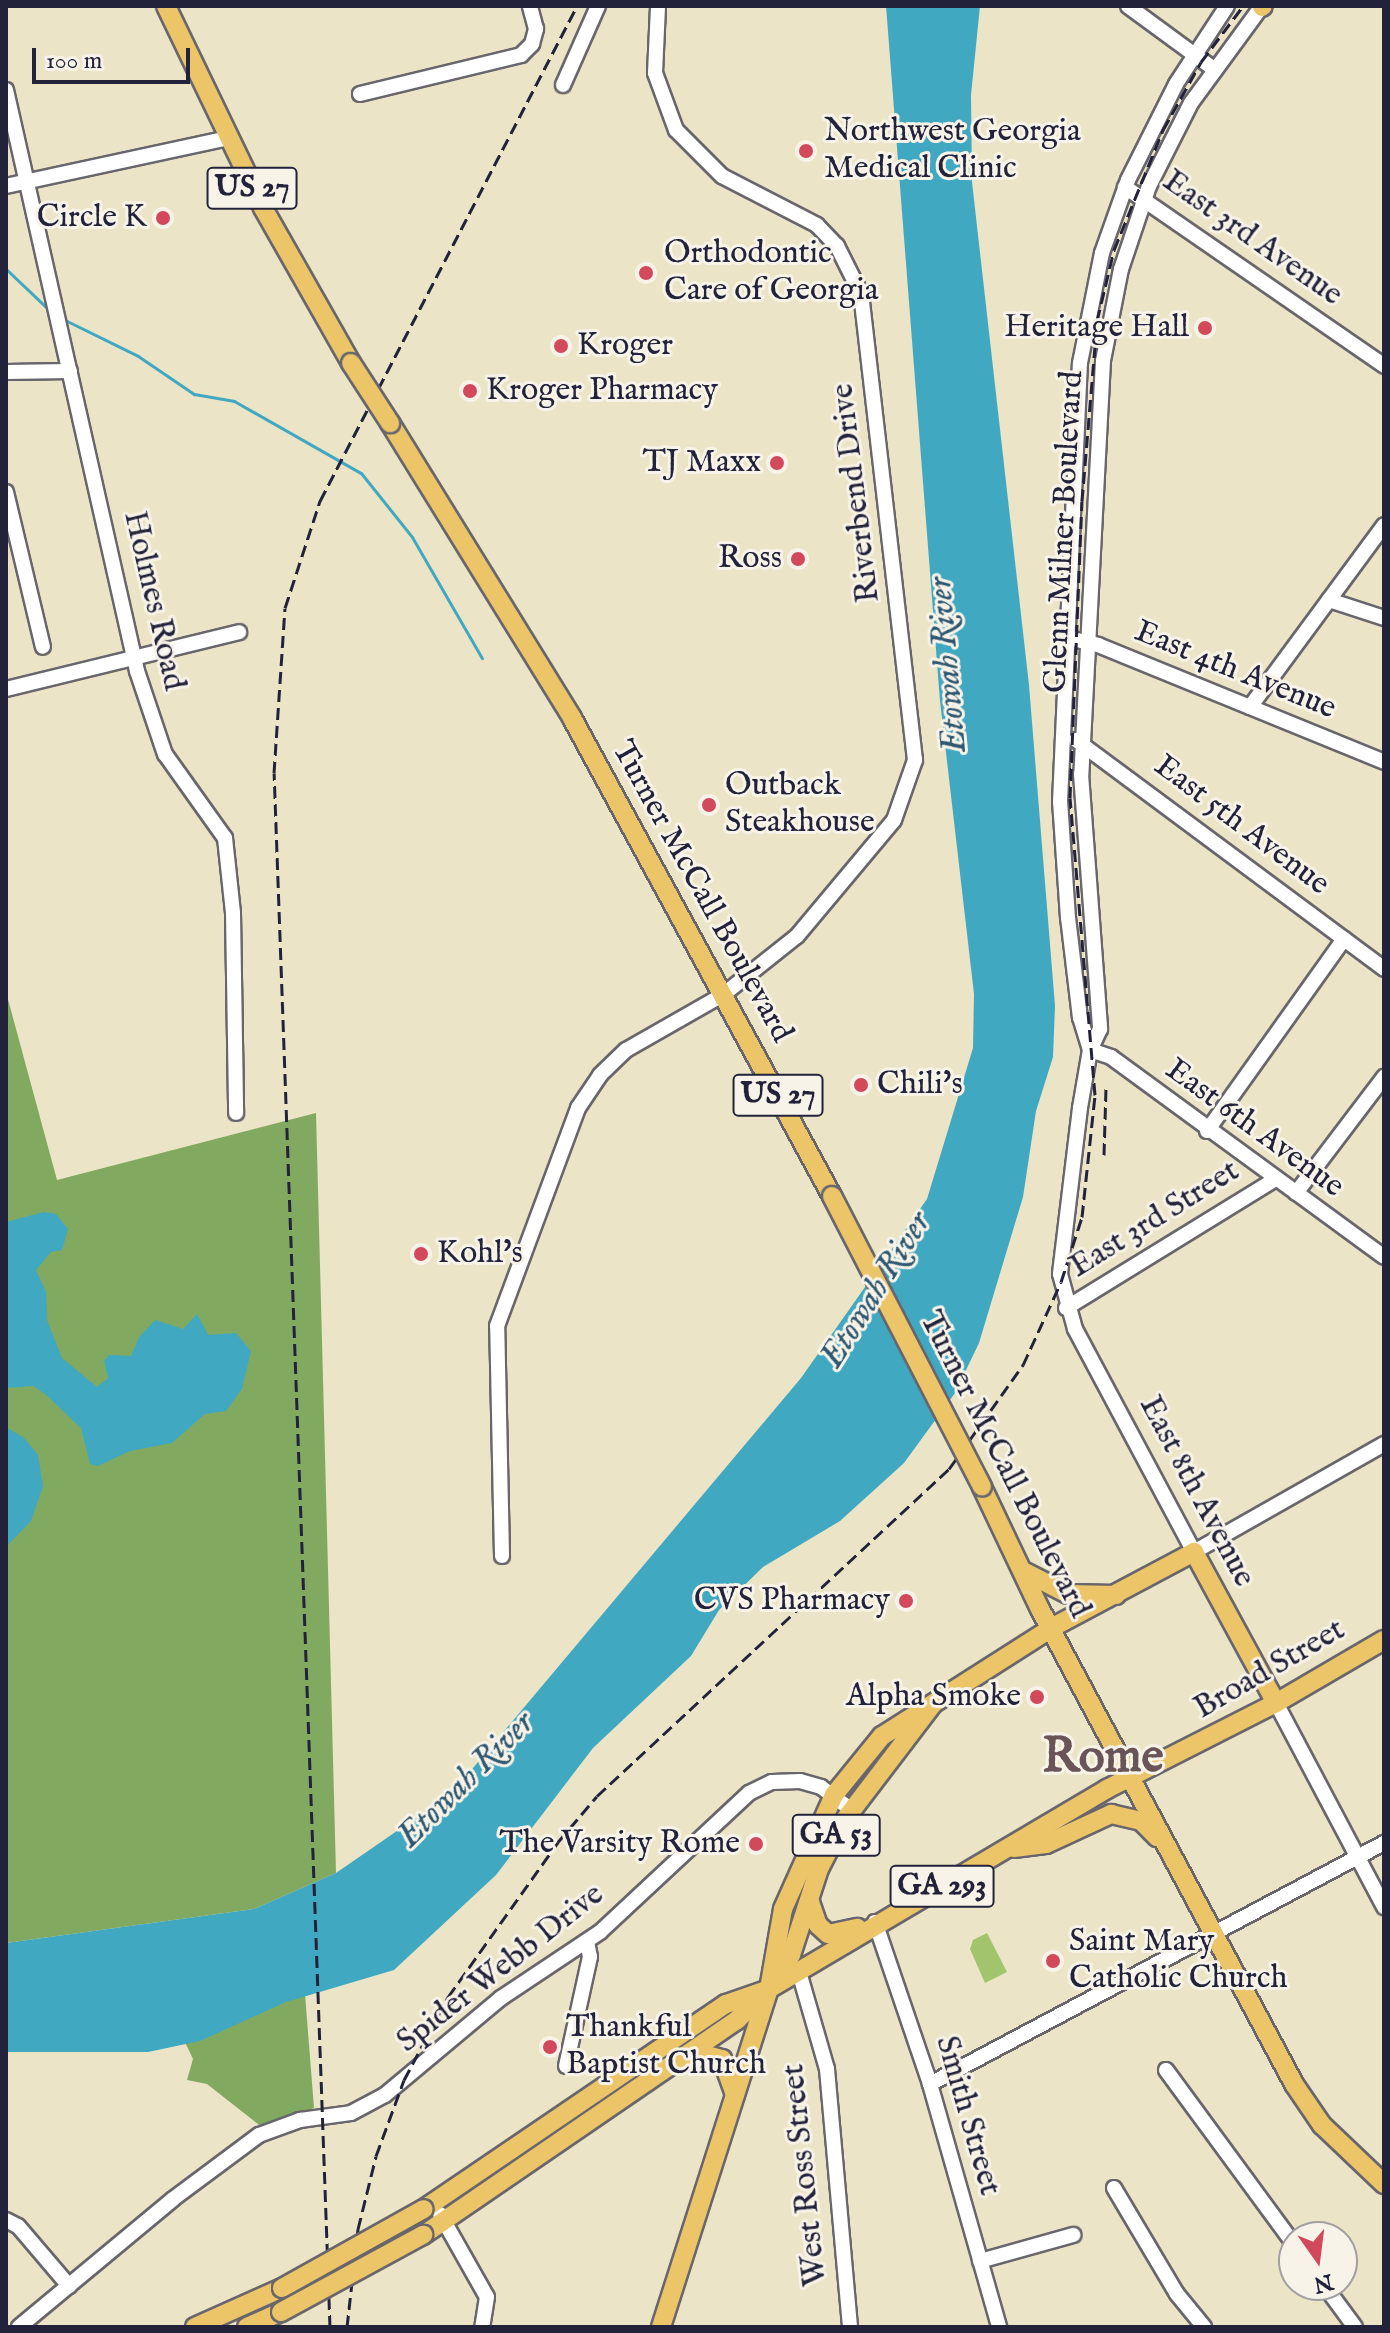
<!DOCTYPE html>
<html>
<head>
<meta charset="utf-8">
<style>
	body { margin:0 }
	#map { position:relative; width:1390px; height:2333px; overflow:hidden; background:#ebe4c6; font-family:"IM FELL English",serif }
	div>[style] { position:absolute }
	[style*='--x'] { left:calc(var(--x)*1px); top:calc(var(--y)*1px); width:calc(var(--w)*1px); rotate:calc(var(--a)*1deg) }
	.green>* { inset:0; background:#a2c46d }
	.forest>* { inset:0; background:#81aa60 }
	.water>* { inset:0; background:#41a8c1 }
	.stream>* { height:3px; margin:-1.5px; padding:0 1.5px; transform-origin:1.5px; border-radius:1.5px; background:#41a8c1 }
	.roads { filter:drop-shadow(2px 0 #68666c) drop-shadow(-2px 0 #68666c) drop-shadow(0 2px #68666c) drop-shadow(0 -2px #68666c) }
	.minor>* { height:14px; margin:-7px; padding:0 7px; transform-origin:7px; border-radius:7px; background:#fff }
	.major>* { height:18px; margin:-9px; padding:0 9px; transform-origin:9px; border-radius:9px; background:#ecc569 }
	.rail>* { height:3px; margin-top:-1.5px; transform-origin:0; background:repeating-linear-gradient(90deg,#22223b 0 12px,transparent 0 18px) }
	.bridges { filter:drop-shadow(2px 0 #68666c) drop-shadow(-2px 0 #68666c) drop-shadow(0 2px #68666c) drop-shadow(0 -2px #68666c) }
	.major-bridge>* { height:18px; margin:-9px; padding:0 9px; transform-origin:9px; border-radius:9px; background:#ecc569 }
	.dots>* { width:22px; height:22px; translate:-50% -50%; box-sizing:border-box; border:4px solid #f7f3e8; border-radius:50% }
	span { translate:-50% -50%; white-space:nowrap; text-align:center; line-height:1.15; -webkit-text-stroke:6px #f7f3e8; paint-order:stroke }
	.shield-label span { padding:2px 6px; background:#f7f3e8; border:2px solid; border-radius:6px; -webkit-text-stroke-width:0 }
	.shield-label { font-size:30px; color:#22223b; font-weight:700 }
	.poi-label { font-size:32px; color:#22223b }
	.left { translate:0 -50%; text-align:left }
	.right { translate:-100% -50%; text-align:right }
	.street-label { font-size:32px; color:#22223b }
	.water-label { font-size:34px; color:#2e5871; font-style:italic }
	.town-label { font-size:48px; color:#695558; font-weight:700 }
	.frame { position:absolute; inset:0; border:8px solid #22223b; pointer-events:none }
	.north { position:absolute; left:1278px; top:2221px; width:80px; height:80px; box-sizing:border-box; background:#f7f3e8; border:2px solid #a29fa3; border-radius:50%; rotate:166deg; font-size:22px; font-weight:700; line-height:32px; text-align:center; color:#22223b }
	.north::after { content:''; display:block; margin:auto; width:28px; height:36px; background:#d1495b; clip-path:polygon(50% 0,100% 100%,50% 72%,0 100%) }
	.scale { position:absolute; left:32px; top:48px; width:158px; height:36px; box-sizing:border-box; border:4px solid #22223b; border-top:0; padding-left:10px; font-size:24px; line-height:28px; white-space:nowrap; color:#22223b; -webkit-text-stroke:6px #f7f3e8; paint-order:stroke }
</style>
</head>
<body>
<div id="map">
	<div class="green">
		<div style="clip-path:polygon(987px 1933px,1007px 1972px,985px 1983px,970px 1949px,973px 1940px)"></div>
	</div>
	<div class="forest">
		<div style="clip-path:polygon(6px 992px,57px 1180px,316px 1113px,336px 1873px,254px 1909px,6px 1943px)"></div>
		<div style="clip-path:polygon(305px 1994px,314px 2108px,263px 2128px,207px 2084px,187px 2080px,193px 2059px,183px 2038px)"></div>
	</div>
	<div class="water">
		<div style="clip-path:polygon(886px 6px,980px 6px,971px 95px,972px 182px,1029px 685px,1055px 1006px,1053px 1057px,1036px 1111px,1023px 1197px,979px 1343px,955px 1393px,904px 1463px,840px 1521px,763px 1567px,719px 1610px,691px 1656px,593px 1748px,496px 1875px,394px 1970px,286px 2002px,200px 2041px,148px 2052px,6px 2052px,6px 1943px,254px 1909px,336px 1873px,452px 1793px,801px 1378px,927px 1199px,973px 1048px,974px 994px,940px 701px)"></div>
		<div style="clip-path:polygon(44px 1212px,56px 1214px,68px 1229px,62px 1250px,51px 1252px,36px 1270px,46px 1292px,47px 1320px,62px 1358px,97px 1387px,108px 1378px,104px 1361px,109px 1355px,131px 1356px,139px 1337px,155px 1320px,183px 1329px,197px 1314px,208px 1335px,236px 1333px,251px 1351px,242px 1389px,226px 1411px,205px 1414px,172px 1443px,130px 1451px,98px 1466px,90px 1464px,81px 1428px,46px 1395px,34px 1386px,6px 1388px,6px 1222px)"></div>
		<div style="clip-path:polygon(6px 1427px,24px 1438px,38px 1455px,43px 1486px,31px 1521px,6px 1547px)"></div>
	</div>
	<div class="stream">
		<div style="--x:6;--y:269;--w:59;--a:43.6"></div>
		<div style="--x:67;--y:321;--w:79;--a:26.2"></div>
		<div style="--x:138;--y:356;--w:68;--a:34.2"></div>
		<div style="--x:194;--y:394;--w:41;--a:9.9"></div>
		<div style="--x:234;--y:401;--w:146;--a:29.6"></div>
		<div style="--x:361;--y:473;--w:82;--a:51.4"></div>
		<div style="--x:412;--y:537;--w:140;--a:60"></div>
	</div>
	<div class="roads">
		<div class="minor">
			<div style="--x:1128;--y:6;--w:108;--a:36.3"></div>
			<div style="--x:1262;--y:6;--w:120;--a:126.2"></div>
			<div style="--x:1191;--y:103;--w:93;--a:116.8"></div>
			<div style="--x:1149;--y:186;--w:88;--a:108.6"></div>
			<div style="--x:1121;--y:269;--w:94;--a:101.1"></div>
			<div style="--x:1103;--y:361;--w:414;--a:93"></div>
			<div style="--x:1081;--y:774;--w:256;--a:85.7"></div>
			<div style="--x:1100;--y:1029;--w:23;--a:115"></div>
			<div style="--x:1090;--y:1050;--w:59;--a:99.8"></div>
			<div style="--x:1080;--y:1108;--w:167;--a:96.9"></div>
			<div style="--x:1060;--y:1274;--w:57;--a:74.7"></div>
			<div style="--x:1075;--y:1329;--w:253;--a:61.9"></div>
			<div style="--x:1194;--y:1552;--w:219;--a:-29.6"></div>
			<div style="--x:563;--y:85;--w:86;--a:-66.1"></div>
			<div style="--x:6;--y:90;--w:596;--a:77.29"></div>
			<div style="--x:137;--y:671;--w:88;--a:71.4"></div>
			<div style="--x:165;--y:754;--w:103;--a:54.5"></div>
			<div style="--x:225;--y:838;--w:75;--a:83.9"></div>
			<div style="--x:233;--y:913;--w:200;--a:89.1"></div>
			<div style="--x:360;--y:94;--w:166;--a:-13.6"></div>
			<div style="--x:521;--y:55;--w:16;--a:-45"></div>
			<div style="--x:532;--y:44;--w:16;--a:-75"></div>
			<div style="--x:536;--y:29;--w:24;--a:-105"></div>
			<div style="--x:6;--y:186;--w:227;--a:-12.2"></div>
			<div style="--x:1125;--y:187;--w:315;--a:34.6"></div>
			<div style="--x:6;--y:372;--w:64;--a:-0.9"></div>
			<div style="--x:6;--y:492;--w:159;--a:76.6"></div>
			<div style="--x:1329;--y:600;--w:58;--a:18.1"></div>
			<div style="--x:1064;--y:637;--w:35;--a:13"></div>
			<div style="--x:1098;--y:645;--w:309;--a:22.2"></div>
			<div style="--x:6;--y:689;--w:240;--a:-13.7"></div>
			<div style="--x:1250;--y:707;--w:226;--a:-53.6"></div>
			<div style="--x:1076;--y:740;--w:384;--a:36.6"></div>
			<div style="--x:1090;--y:1050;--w:34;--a:-107"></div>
			<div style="--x:1080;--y:1018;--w:101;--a:-96.8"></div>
			<div style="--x:1068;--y:918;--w:116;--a:-93.9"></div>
			<div style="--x:1060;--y:802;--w:439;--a:-87.4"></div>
			<div style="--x:1080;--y:363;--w:112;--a:-78.7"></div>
			<div style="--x:1102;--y:253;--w:77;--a:-70.4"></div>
			<div style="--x:1128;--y:180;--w:107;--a:-63.4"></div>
			<div style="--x:1176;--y:84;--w:93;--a:-56.8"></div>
			<div style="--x:1090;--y:1050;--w:22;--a:18"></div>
			<div style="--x:1111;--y:1057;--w:338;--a:36.2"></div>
			<div style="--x:1207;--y:1131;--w:236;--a:-54.5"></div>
			<div style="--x:1296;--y:1193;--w:146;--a:-52.8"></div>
			<div style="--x:1066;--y:1308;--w:244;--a:-31.6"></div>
			<div style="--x:502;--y:1556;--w:230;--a:-91.2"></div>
			<div style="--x:497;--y:1326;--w:233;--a:-69.6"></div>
			<div style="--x:578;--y:1108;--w:40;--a:-56"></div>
			<div style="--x:600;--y:1075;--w:36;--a:-44"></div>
			<div style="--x:626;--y:1050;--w:113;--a:-29.7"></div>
			<div style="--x:724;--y:994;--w:93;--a:-38.5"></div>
			<div style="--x:797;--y:936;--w:151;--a:-50.1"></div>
			<div style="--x:894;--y:820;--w:64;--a:-70.7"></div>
			<div style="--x:915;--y:760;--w:469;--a:-96.6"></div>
			<div style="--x:861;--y:294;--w:54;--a:-116.6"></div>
			<div style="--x:837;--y:246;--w:29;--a:-134"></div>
			<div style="--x:817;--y:225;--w:107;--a:-152.7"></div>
			<div style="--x:722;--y:176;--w:65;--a:-135"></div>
			<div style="--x:676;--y:130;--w:61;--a:-110.2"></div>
			<div style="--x:655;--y:73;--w:67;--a:-87.4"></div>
			<div style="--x:1276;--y:1703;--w:231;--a:62.1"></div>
			<div style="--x:875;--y:1922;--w:171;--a:71.2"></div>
			<div style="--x:930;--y:2084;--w:253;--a:74.1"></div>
			<div style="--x:799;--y:1972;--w:101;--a:73.9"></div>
			<div style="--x:827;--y:2069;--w:259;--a:84.9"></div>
			<div style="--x:566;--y:2066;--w:112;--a:-77.6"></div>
			<div style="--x:590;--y:1957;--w:15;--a:-101"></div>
			<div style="--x:1166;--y:2070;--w:216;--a:53.7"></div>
			<div style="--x:930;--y:2084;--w:514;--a:-27.96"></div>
			<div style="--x:1114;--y:2188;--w:123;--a:59.3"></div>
			<div style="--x:1177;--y:2294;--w:43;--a:50.7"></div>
			<div style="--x:440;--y:2214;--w:95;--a:60.5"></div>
			<div style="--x:487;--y:2297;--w:30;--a:99"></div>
			<div style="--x:6;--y:2220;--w:13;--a:27"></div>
			<div style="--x:18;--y:2226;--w:79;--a:49.6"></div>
			<div style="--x:980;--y:2261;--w:97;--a:-15.6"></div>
			<div style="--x:1324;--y:2285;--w:52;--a:53.6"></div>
			<div style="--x:19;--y:2327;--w:200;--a:-39.7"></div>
			<div style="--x:173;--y:2199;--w:107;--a:-36.7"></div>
			<div style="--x:259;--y:2135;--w:44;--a:-20.1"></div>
			<div style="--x:300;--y:2120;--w:51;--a:-7.8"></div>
			<div style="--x:351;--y:2113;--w:38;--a:-28"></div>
			<div style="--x:385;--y:2095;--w:151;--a:-39.9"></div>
			<div style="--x:501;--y:1998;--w:119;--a:-33.7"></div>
			<div style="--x:600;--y:1932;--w:204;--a:-43"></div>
			<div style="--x:749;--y:1793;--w:25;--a:-26"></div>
			<div style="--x:772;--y:1782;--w:28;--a:-2"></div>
			<div style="--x:800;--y:1781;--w:22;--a:16"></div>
			<div style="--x:821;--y:1787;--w:38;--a:37"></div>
		</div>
		<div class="major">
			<div style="--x:166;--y:6;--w:224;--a:64.3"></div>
			<div style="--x:263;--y:208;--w:178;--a:60.4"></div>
			<div style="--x:1262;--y:7;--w:1;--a:-45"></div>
			<div style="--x:390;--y:423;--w:347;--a:58.3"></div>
			<div style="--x:572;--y:718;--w:544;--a:61.46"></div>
			<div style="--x:982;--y:1487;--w:135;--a:64.6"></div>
			<div style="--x:1040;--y:1609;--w:539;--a:61.86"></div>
			<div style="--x:1294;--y:2084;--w:50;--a:55.7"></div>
			<div style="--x:1322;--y:2125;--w:86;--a:43.6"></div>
			<div style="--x:1025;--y:1572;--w:48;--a:27.1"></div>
			<div style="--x:1068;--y:1594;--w:48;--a:1.2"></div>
			<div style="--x:1014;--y:1848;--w:32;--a:-7"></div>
			<div style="--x:1046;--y:1844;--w:72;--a:-24.8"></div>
			<div style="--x:1111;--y:1814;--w:31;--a:13"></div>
			<div style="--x:1141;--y:1821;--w:23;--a:45"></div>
			<div style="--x:810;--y:1902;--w:24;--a:71"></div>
			<div style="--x:818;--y:1925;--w:13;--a:42"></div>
			<div style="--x:828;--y:1934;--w:30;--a:-12"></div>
			<div style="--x:688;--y:2060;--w:16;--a:-22"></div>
			<div style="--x:703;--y:2054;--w:20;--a:15"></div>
			<div style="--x:722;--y:2059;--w:38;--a:70"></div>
			<div style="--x:424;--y:2209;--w:365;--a:-34.2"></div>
			<div style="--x:726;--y:2004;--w:46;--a:-19.2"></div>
			<div style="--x:769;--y:1989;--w:393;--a:-30.6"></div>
			<div style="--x:1107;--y:1789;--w:190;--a:-27"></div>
			<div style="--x:1276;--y:1703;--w:125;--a:-30.3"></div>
			<div style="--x:423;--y:2235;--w:381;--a:-34.4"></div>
			<div style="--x:737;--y:2020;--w:45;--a:-44.1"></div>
			<div style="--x:769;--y:1989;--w:40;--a:-57.1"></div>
			<div style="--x:791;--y:1955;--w:90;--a:-72"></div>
			<div style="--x:819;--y:1869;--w:53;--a:-62.9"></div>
			<div style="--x:843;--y:1822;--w:147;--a:-52.7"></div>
			<div style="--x:195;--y:2327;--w:95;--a:-24.1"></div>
			<div style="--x:247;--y:2327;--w:37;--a:-24"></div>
			<div style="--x:661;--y:2327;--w:355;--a:-72.3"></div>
			<div style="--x:769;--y:1989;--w:81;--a:-80.1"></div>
			<div style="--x:783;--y:1909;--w:125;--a:-65.9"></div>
			<div style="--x:834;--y:1795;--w:76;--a:-50.9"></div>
			<div style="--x:882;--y:1736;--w:203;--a:-32.5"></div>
			<div style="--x:1053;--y:1627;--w:160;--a:-28"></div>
			<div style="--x:1194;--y:1552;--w:172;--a:61.5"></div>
		</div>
	</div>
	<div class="rail">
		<div style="--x:1104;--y:1155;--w:68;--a:-88.3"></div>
		<div style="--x:330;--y:2327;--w:1555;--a:-92.06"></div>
		<div style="--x:274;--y:773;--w:165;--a:-86.2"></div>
		<div style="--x:285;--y:608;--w:113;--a:-71.9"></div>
		<div style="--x:320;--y:501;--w:558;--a:-62.56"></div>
		<div style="--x:347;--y:2327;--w:99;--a:-83.6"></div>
		<div style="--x:358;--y:2229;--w:75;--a:-76.1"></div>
		<div style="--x:376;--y:2156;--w:81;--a:-69.8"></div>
		<div style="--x:404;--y:2080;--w:94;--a:-62.1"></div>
		<div style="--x:448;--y:1997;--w:190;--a:-54.6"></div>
		<div style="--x:558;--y:1842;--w:60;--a:-49.7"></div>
		<div style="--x:597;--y:1796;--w:480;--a:-42.9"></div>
		<div style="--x:949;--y:1469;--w:128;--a:-54.6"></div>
		<div style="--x:1023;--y:1365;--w:91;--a:-65.4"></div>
		<div style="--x:1061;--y:1282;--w:68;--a:-72.1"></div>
		<div style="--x:1082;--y:1217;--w:123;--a:-83.9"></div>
		<div style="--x:1095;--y:1095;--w:298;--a:-94.8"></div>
		<div style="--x:1070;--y:798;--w:297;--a:-87.7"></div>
		<div style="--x:1082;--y:501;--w:181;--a:-85.2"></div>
		<div style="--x:1097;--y:321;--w:73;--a:-76.5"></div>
		<div style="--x:1114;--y:250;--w:130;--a:-67.8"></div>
		<div style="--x:1163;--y:130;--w:78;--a:-60.8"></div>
		<div style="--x:1201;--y:62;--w:70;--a:-53.1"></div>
	</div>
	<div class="bridges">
		<div class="major-bridge">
			<div style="--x:351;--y:363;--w:72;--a:57"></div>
			<div style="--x:832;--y:1196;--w:327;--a:62.7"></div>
			<div style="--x:282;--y:2288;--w:162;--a:-29.1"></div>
			<div style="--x:281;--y:2312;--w:162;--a:-28.5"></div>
		</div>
	</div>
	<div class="dots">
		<div style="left:806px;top:151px;background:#d1495b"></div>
		<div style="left:163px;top:218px;background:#d1495b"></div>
		<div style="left:646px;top:273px;background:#d1495b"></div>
		<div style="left:1205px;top:328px;background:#d1495b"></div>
		<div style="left:561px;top:346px;background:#d1495b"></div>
		<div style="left:470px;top:391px;background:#d1495b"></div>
		<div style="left:777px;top:463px;background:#d1495b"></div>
		<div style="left:798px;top:559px;background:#d1495b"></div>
		<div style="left:709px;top:805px;background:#d1495b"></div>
		<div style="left:861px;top:1085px;background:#d1495b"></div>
		<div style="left:421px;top:1254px;background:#d1495b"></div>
		<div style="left:906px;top:1601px;background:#d1495b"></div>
		<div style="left:1037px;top:1697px;background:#d1495b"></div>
		<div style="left:756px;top:1844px;background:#d1495b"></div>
		<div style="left:1053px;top:1961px;background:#d1495b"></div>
		<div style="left:550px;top:2047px;background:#d1495b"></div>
	</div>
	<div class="shield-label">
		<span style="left:252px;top:188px">US 27</span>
		<span style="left:778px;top:1095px">US 27</span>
		<span style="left:836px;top:1835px">GA 53</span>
		<span style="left:942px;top:1886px">GA 293</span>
	</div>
	<div class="poi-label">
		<span class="left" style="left:824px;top:151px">Northwest Georgia<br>Medical Clinic</span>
		<span class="right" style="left:147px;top:218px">Circle K</span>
		<span class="left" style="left:664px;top:273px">Orthodontic<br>Care of Georgia</span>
		<span class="right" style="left:1189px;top:328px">Heritage Hall</span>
		<span class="left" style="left:577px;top:346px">Kroger</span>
		<span class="left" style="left:486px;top:391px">Kroger Pharmacy</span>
		<span class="right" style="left:761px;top:463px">TJ Maxx</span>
		<span class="right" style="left:782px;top:559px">Ross</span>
		<span class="left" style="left:725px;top:805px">Outback<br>Steakhouse</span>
		<span class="left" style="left:877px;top:1085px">Chili's</span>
		<span class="left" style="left:437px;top:1254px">Kohl's</span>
		<span class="right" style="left:890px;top:1601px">CVS Pharmacy</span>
		<span class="right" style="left:1021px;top:1697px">Alpha Smoke</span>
		<span class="right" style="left:740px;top:1844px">The Varsity Rome</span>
		<span class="left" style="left:1069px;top:1961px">Saint Mary<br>Catholic Church</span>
		<span class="left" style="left:566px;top:2047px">Thankful<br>Baptist Church</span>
	</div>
	<div class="street-label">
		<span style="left:1252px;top:239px;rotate:35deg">East 3rd Avenue</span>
		<span style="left:857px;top:493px;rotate:-97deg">Riverbend Drive</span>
		<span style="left:1065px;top:532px;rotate:-87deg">Glenn Milner Boulevard</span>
		<span style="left:153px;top:601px;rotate:77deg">Holmes Road</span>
		<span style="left:1235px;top:671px;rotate:22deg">East 4th Avenue</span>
		<span style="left:1241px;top:826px;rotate:37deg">East 5th Avenue</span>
		<span style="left:701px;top:892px;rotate:61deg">Turner McCall Boulevard</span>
		<span style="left:1254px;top:1129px;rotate:36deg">East 6th Avenue</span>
		<span style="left:1155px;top:1220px;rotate:-32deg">East 3rd Street</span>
		<span style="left:1004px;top:1465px;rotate:63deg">Turner McCall Boulevard</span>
		<span style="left:1196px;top:1492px;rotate:62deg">East 8th Avenue</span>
		<span style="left:1270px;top:1670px;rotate:-30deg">Broad Street</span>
		<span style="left:501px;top:1969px;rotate:-38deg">Spider Webb Drive</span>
		<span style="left:967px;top:2116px;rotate:74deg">Smith Street</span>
		<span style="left:806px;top:2175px;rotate:-96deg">West Ross Street</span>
	</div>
	<div class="water-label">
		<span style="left:948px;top:665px;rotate:-95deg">Etowah River</span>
		<span style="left:876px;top:1290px;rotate:-58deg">Etowah River</span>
		<span style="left:466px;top:1780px;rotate:-45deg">Etowah River</span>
	</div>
	<div class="town-label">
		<span style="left:1103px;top:1759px">Rome</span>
	</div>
	<div class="frame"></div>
	<div class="north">N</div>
	<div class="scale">100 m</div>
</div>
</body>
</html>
